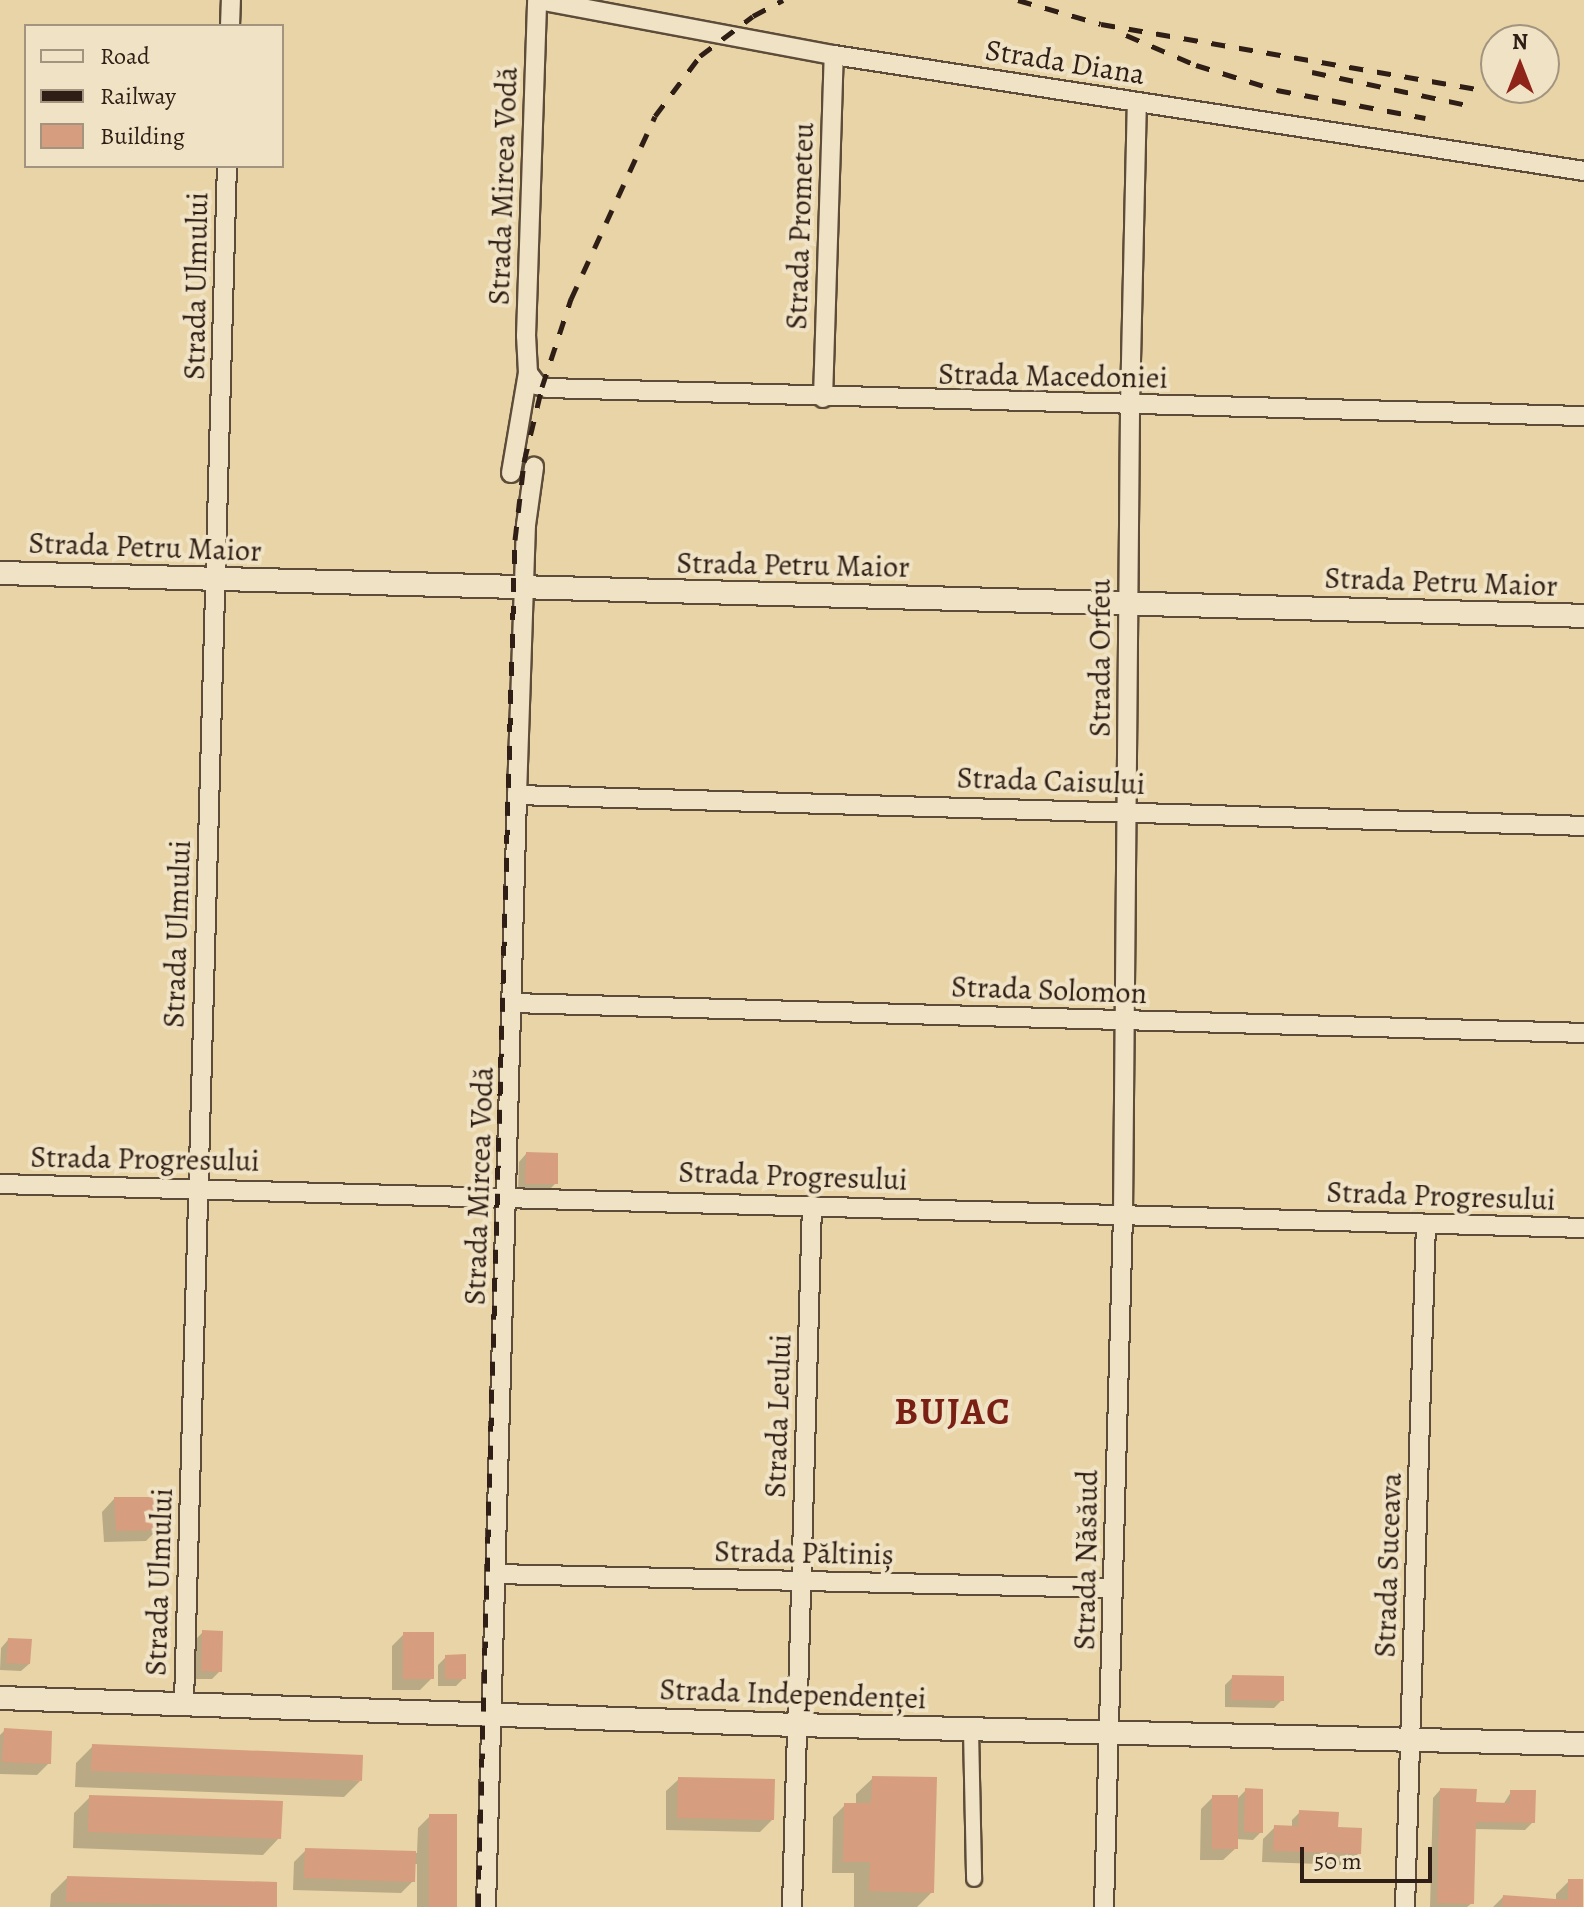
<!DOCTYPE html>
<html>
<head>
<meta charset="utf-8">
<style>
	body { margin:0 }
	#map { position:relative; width:1584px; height:1907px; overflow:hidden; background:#e8d4a6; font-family:Alegreya,serif }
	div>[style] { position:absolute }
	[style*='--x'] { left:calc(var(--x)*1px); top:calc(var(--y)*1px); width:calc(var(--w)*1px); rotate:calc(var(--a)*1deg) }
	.shadow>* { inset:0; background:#0003 }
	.building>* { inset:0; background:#d69e7f }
	.roads { filter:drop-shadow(2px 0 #5d4c39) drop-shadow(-2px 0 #5d4c39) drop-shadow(0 2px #5d4c39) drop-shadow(0 -2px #5d4c39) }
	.pedestrian>* { height:14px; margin:-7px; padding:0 7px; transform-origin:7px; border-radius:7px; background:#f0e3c5 }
	.minor>* { height:18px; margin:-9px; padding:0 9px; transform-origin:9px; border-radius:9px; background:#f0e3c5 }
	.tertiary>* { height:22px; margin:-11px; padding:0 11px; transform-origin:11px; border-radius:11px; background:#f0e3c5 }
	.rail>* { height:5px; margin-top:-2.5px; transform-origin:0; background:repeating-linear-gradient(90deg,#2f1e15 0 14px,transparent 0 28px) }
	span { translate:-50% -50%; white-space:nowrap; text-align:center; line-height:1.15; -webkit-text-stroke:8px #f0e3c5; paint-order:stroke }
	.street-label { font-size:30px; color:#2f1e15 }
	.district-label { font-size:38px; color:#7a1f14; font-weight:700; letter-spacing:2px }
	.legend { position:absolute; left:24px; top:24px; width:260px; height:144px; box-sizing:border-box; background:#f0e3c5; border:2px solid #a3947f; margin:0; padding:10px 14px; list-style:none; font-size:24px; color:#2f1e15 }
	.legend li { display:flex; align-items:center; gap:16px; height:40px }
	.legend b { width:40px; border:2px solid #a3947f }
	.north { position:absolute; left:1480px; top:24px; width:80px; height:80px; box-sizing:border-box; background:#f0e3c5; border:2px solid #a3947f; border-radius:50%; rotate:0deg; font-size:22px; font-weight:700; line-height:32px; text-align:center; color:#2f1e15 }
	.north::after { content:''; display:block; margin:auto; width:28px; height:36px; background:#8f2418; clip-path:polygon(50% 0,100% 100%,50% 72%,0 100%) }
	.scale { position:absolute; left:1300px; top:1847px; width:132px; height:36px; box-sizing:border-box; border:4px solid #2f1e15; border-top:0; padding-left:10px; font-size:24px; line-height:28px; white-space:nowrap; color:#2f1e15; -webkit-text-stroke:6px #f0e3c5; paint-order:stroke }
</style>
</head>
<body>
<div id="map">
	<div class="shadow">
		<div style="clip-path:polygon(526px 1154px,556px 1183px,548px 1191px,518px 1191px,519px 1162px)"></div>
		<div style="clip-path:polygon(114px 1499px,158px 1529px,146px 1541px,104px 1542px,102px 1512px)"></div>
		<div style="clip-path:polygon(203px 1632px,220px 1671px,212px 1679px,194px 1679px,195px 1640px)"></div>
		<div style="clip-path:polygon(404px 1634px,432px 1678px,420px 1690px,392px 1690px,392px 1646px)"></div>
		<div style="clip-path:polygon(8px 1640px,29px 1664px,21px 1671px,0 1670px,1px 1648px)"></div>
		<div style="clip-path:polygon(446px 1657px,464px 1678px,456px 1686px,438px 1686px,438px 1665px)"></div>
		<div style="clip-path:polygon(1233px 1677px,1282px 1700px,1274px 1708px,1225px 1707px,1225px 1685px)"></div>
		<div style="clip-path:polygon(5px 1730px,49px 1763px,37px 1775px,0 1774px,0 1735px)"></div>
		<div style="clip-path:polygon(93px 1746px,360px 1781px,344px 1797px,75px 1787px,76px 1763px)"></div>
		<div style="clip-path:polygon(873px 1778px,932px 1892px,917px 1907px,854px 1907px,854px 1873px,832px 1873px,833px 1817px,845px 1805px,856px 1805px,856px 1794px)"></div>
		<div style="clip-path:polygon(679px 1779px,772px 1820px,760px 1832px,666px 1830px,666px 1791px)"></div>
		<div style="clip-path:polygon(1246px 1790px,1261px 1832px,1253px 1840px,1236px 1839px,1236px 1848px,1223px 1860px,1200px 1860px,1201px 1809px,1213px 1797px,1236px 1800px)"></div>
		<div style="clip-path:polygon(1440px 1790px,1474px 1804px,1503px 1805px,1511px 1792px,1533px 1822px,1525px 1830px,1474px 1829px,1472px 1903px,1467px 1907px,1430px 1907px,1433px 1798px)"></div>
		<div style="clip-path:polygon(90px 1797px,279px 1838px,263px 1855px,73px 1848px,74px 1813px)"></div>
		<div style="clip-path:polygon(1300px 1812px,1336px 1829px,1359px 1853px,1347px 1865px,1262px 1862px,1263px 1839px,1275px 1827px,1292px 1827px,1292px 1820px)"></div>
		<div style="clip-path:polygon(430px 1816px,454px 1907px,417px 1907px,417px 1864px,414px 1864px,413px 1881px,401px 1893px,293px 1890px,294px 1862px,306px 1850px,417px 1853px,418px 1828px)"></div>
		<div style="clip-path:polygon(67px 1878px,275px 1884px,274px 1907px,50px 1907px,51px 1894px)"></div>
		<div style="clip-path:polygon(1569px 1881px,1581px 1907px,1493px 1907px,1503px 1897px,1556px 1901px,1556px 1894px)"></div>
	</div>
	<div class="building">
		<div style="clip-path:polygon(526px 1152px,558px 1153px,558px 1184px,525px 1184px)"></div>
		<div style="clip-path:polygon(114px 1497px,160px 1497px,160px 1530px,116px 1531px)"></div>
		<div style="clip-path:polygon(202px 1630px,223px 1631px,222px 1672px,201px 1671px)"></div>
		<div style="clip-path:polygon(403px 1632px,434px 1632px,434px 1679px,403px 1679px)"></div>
		<div style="clip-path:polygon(8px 1638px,32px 1639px,30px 1664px,6px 1663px)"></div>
		<div style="clip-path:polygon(466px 1654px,466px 1679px,445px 1679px,445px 1655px)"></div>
		<div style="clip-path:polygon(1232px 1675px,1284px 1676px,1284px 1701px,1231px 1700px)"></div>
		<div style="clip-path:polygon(4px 1728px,52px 1731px,51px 1764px,2px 1762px)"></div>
		<div style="clip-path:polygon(92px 1744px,363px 1755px,362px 1781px,91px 1771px)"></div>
		<div style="clip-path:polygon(872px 1776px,937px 1777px,934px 1893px,869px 1891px,870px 1862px,843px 1862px,844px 1803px,871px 1803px)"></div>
		<div style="clip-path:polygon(678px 1777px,775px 1779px,774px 1820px,677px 1818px)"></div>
		<div style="clip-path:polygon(1245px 1788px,1263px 1789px,1263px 1833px,1244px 1832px)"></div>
		<div style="clip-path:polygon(1440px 1788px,1477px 1789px,1476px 1802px,1510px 1803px,1510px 1790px,1536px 1790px,1535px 1823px,1476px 1822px,1474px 1904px,1437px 1903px)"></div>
		<div style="clip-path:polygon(89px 1795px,283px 1801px,281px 1839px,88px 1832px)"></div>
		<div style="clip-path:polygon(1212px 1795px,1238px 1795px,1238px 1849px,1212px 1849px)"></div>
		<div style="clip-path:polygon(1299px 1810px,1339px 1812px,1338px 1827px,1362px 1828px,1361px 1854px,1273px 1851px,1274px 1825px,1298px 1826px)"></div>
		<div style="clip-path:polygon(429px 1814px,457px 1814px,457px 1907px,429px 1907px)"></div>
		<div style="clip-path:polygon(305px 1848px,416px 1851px,415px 1882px,304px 1878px)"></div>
		<div style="clip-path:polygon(67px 1876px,277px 1882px,277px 1907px,66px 1902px)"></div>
		<div style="clip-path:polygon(1568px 1879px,1583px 1879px,1583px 1907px,1502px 1907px,1503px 1895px,1568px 1900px)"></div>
	</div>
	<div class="roads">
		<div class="pedestrian">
			<div style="--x:971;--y:1730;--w:149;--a:88.8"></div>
		</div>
		<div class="minor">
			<div style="--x:539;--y:0;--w:300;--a:10.6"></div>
			<div style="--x:834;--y:55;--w:759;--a:8.79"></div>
			<div style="--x:230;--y:26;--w:26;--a:-88"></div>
			<div style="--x:528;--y:373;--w:15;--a:53"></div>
			<div style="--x:537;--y:385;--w:10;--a:17"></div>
			<div style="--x:547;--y:388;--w:1037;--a:1.55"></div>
			<div style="--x:823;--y:398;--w:343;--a:-88.2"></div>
			<div style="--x:511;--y:473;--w:101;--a:-80.4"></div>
			<div style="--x:528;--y:373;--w:37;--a:-93"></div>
			<div style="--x:526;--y:336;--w:336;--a:-88.1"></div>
			<div style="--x:517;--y:795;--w:1067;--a:1.66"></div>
			<div style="--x:512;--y:1003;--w:1072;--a:1.6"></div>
			<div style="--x:0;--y:1184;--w:1585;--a:1.59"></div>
			<div style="--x:495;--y:1574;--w:618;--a:1.3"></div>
			<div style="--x:184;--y:1703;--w:1538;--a:-88.4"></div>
			<div style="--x:486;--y:1907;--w:1112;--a:-88.4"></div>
			<div style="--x:517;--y:795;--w:270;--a:-88.1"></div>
			<div style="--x:526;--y:525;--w:59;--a:-82.1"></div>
			<div style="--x:792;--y:1907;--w:702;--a:-88.37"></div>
			<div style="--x:1104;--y:1907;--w:693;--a:-88.43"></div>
			<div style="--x:1123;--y:1214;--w:809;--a:-89.5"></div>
			<div style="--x:1130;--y:405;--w:303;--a:-88.7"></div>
			<div style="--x:1405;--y:1907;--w:682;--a:-88.24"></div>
		</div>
		<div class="tertiary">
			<div style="--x:0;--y:573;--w:1585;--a:1.55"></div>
			<div style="--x:0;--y:1698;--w:796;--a:1.94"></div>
			<div style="--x:796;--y:1725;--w:788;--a:1.38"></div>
		</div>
	</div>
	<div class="rail">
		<div style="--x:1018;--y:0;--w:86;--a:16.1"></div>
		<div style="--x:1101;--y:24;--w:383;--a:9.8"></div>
		<div style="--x:1126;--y:35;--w:76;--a:23.2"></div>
		<div style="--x:1196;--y:65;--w:85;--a:17.2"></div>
		<div style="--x:1277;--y:90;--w:151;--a:10.7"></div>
		<div style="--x:1312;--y:72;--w:164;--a:12"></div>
		<div style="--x:478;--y:1907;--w:1368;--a:-88.45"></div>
		<div style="--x:515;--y:540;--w:79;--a:-83.4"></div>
		<div style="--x:524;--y:462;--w:77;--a:-76.5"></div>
		<div style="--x:542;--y:387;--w:93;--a:-71.8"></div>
		<div style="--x:571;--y:299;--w:201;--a:-65.3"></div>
		<div style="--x:655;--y:116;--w:75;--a:-53.1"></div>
		<div style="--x:700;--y:56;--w:66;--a:-37"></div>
		<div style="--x:753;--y:16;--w:34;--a:-28"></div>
	</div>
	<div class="street-label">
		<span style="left:1065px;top:62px;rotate:9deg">Strada Diana</span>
		<span style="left:503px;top:186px;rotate:-88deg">Strada Mircea Vodă</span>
		<span style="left:800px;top:226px;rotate:-88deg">Strada Prometeu</span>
		<span style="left:196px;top:286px;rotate:-89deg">Strada Ulmului</span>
		<span style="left:1053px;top:376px;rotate:1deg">Strada Macedoniei</span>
		<span style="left:145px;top:547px;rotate:2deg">Strada Petru Maior</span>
		<span style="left:793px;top:565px;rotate:1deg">Strada Petru Maior</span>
		<span style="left:1441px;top:582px;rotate:2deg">Strada Petru Maior</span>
		<span style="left:1100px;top:658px;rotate:-90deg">Strada Orfeu</span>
		<span style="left:1051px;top:781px;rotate:2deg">Strada Caisului</span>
		<span style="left:177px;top:934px;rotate:-88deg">Strada Ulmului</span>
		<span style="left:1049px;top:990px;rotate:2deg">Strada Solomon</span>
		<span style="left:145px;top:1159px;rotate:1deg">Strada Progresului</span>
		<span style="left:793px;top:1176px;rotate:2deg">Strada Progresului</span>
		<span style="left:479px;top:1186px;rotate:-88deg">Strada Mircea Vodă</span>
		<span style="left:1441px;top:1196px;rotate:2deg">Strada Progresului</span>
		<span style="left:778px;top:1416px;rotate:-88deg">Strada Leului</span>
		<span style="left:804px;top:1553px;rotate:1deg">Strada Păltiniș</span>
		<span style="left:1086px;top:1560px;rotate:-89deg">Strada Năsăud</span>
		<span style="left:1388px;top:1565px;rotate:-88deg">Strada Suceava</span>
		<span style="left:159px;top:1582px;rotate:-88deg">Strada Ulmului</span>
		<span style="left:793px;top:1694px;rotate:2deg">Strada Independenței</span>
	</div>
	<div class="district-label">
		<span style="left:953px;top:1412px">BUJAC</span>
	</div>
	<ul class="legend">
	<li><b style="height:10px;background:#f0e3c5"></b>Road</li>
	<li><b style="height:10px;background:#2f1e15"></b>Railway</li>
	<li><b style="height:22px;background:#d69e7f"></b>Building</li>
	</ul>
	<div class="north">N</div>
	<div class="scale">50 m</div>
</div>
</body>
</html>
